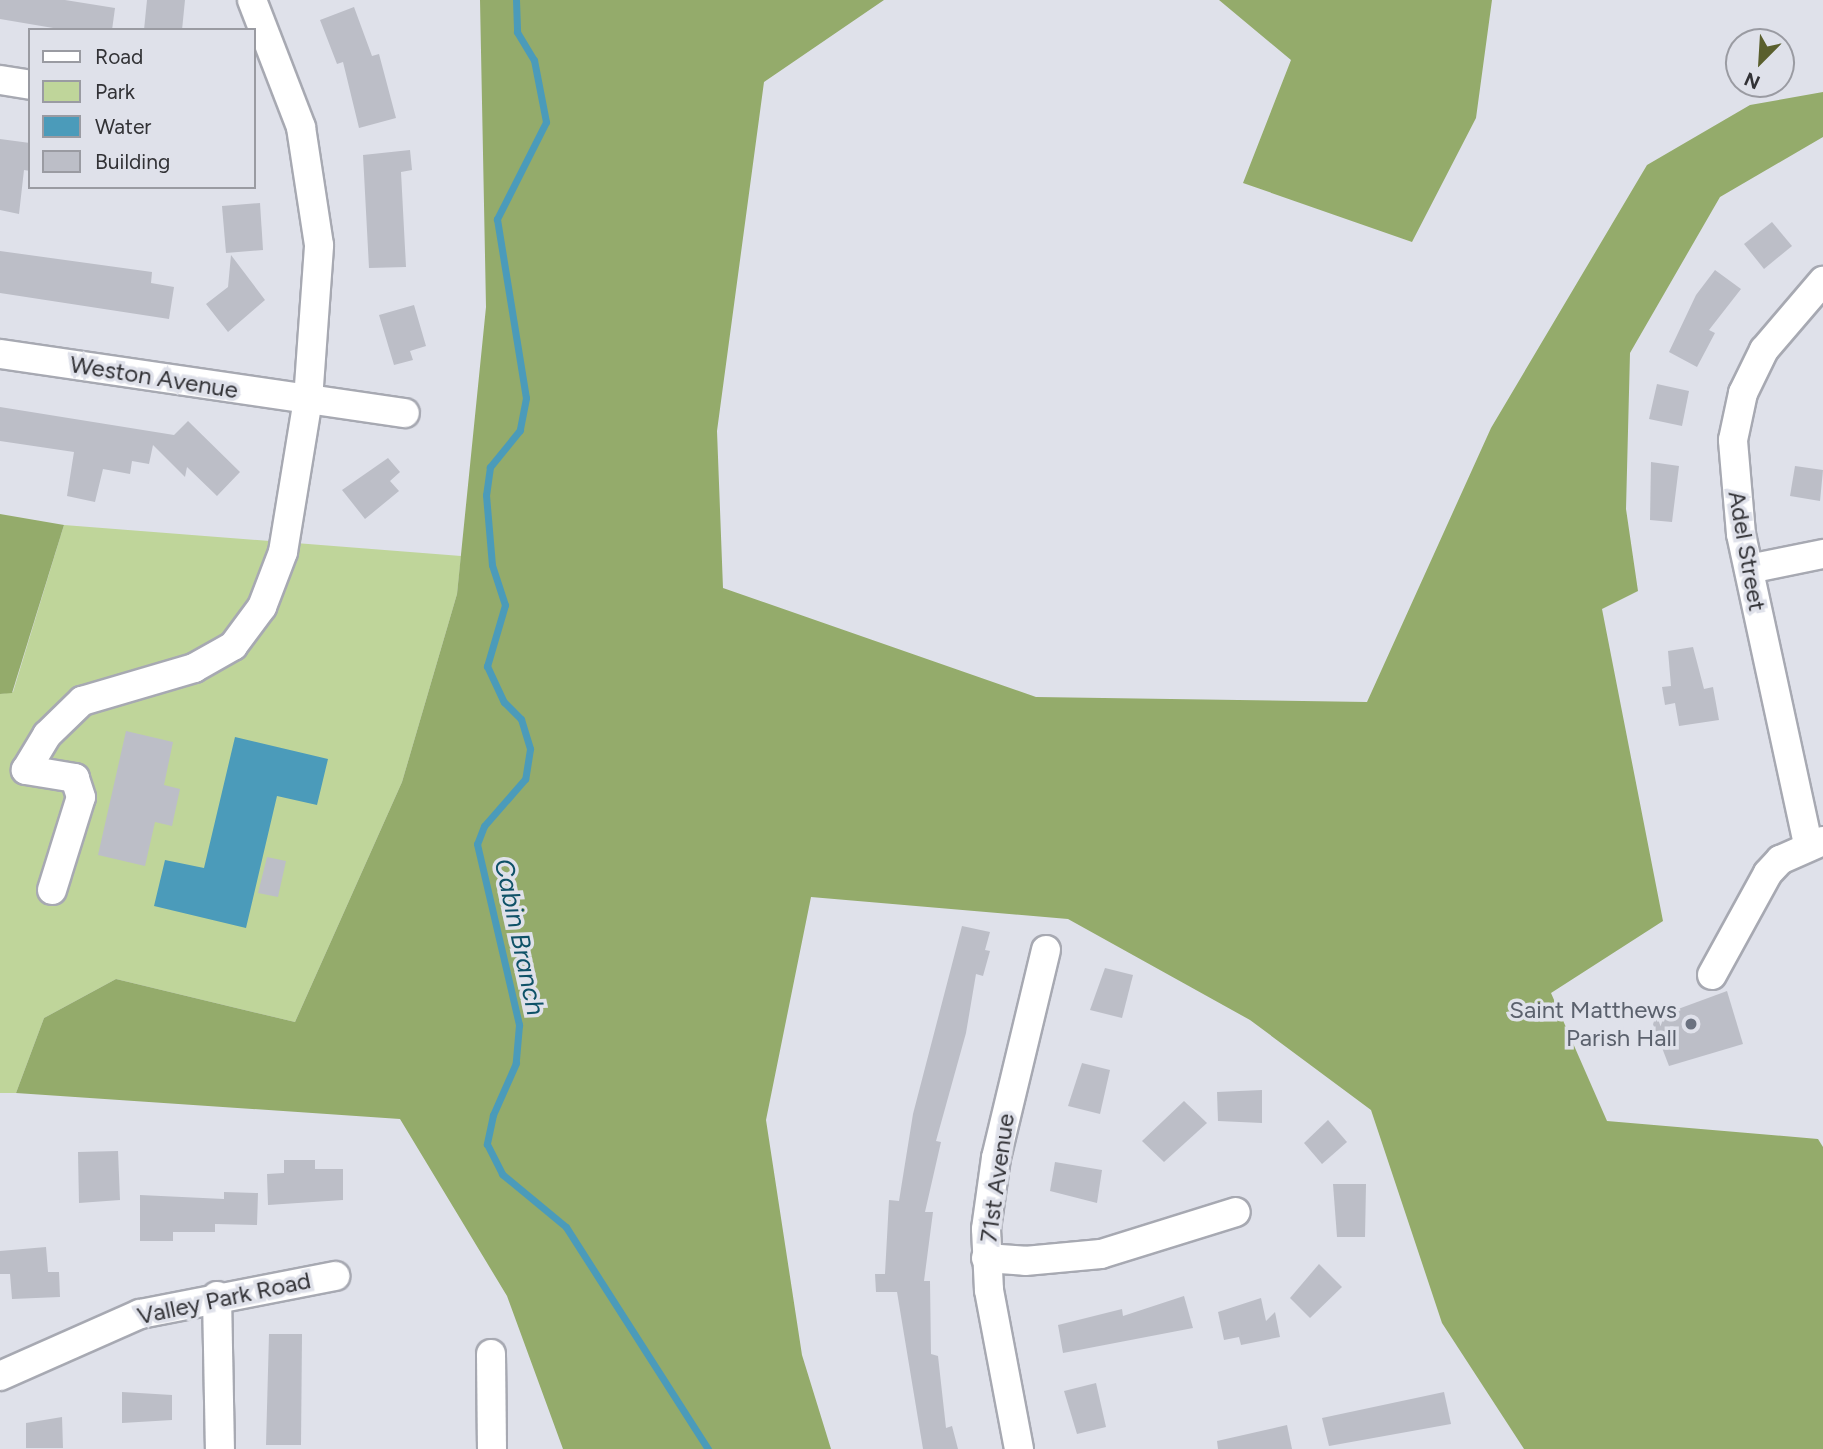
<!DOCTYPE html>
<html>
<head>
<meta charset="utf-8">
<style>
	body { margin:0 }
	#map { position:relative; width:1823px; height:1449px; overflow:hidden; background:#dfe1ea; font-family:Figtree,sans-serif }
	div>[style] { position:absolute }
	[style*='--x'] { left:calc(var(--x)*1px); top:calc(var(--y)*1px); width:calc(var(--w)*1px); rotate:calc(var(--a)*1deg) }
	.green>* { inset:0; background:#bfd59a }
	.forest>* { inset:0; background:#94ab6b }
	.water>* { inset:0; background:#4b9bba }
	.stream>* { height:7px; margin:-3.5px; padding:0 3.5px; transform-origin:3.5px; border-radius:3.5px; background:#4b9bba }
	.building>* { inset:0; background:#bcbec7 }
	.roads { filter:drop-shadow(2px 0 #a7a9b2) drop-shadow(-2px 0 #a7a9b2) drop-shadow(0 2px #a7a9b2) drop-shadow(0 -2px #a7a9b2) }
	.minor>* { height:28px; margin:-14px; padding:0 14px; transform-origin:14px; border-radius:14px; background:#fff }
	.dots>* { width:19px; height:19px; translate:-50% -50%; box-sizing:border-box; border:4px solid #dfe1ea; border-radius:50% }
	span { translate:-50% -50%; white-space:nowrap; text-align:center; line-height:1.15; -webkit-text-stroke:7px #dfe1ea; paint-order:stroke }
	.street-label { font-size:24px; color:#323236 }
	.worship-label { font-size:24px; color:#5b616d }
	.right { translate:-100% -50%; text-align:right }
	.water-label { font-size:26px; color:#0e5167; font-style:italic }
	.legend { position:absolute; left:28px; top:28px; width:228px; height:161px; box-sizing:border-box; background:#dfe1ea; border:2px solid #9a9ba2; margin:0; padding:9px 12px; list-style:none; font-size:21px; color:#323236 }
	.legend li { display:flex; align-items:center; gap:14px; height:35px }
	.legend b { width:35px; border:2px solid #9a9ba2 }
	.north { position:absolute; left:1725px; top:28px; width:70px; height:70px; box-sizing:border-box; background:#dfe1ea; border:2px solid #9a9ba2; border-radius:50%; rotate:204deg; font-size:19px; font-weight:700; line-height:28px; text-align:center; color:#323236 }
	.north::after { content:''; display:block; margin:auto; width:24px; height:32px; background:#5a5f2d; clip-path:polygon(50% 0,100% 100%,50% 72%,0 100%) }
</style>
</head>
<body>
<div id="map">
	<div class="green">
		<div style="clip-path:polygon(64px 525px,461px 556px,457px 594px,402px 782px,295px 1022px,116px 979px,44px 1018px,16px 1093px,0 1093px,0 694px,13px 692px)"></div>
	</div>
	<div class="forest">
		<div style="clip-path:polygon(480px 0,884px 0,764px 82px,717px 431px,723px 588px,1036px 697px,1367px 702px,1491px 428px,1647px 165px,1750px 105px,1823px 92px,1823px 137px,1720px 197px,1630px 353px,1626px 509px,1638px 591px,1602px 609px,1663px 921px,1551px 993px,1607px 1121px,1818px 1139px,1823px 1147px,1823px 1449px,1524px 1449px,1442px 1323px,1371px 1110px,1250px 1020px,1068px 919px,811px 897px,766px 1120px,802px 1355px,831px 1449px,563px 1449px,507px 1296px,400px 1119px,16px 1093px,44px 1018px,116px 979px,295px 1022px,402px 782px,457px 594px,486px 307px)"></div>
		<div style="clip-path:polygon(1219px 0,1492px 0,1476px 118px,1412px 242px,1243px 183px,1291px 60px)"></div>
		<div style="clip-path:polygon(0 514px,64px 525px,12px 693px,0 694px)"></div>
	</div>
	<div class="water">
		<div style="clip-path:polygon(235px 737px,328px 759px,317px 805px,277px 796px,246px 928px,154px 906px,165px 860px,204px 868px)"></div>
	</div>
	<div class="stream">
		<div style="--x:516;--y:0;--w:32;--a:88"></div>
		<div style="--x:517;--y:32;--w:33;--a:59"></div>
		<div style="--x:534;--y:60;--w:63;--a:79"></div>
		<div style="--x:546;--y:122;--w:109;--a:116.8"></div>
		<div style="--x:497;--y:219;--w:181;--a:80.8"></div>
		<div style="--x:526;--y:398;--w:33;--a:101"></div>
		<div style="--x:520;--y:430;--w:48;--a:129"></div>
		<div style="--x:490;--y:467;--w:28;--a:98"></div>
		<div style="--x:486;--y:495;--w:70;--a:85.1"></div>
		<div style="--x:492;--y:565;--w:42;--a:72"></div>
		<div style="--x:505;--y:605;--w:64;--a:106.4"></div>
		<div style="--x:487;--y:666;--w:40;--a:65"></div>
		<div style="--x:504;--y:702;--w:24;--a:45"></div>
		<div style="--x:521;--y:719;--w:31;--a:73"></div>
		<div style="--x:530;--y:749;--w:30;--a:99"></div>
		<div style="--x:525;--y:779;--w:62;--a:131.1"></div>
		<div style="--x:484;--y:826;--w:19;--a:111"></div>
		<div style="--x:477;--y:844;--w:186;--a:76.9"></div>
		<div style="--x:519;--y:1025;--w:38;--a:95"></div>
		<div style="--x:516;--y:1063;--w:57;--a:113.9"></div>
		<div style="--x:493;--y:1115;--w:30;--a:102"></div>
		<div style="--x:487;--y:1144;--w:34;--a:63"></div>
		<div style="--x:502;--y:1174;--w:83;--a:39.6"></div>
		<div style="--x:566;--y:1227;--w:264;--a:57.4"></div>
	</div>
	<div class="building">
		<div style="clip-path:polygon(0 0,65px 0,115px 8px,112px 30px,65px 30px,0 19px)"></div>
		<div style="clip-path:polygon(147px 0,185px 0,182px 30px,144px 30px)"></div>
		<div style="clip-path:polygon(354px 7px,372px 56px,379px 54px,396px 118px,359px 128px,343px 62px,337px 64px,320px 20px)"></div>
		<div style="clip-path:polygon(0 139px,30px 143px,30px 171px,24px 170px,19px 214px,0 210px)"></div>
		<div style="clip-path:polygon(410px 150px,412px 170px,401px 172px,406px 267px,369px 268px,363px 155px)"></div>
		<div style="clip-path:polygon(260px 203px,263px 250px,226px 253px,222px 206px)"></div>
		<div style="clip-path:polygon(1772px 222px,1792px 246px,1764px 269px,1744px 244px)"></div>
		<div style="clip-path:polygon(0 251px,152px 272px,151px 283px,174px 287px,169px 319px,0 293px)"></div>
		<div style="clip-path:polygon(231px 255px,265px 300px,228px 332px,206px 304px,228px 287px)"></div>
		<div style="clip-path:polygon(1715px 270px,1741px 289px,1709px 330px,1715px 333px,1697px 367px,1669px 352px,1696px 295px)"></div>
		<div style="clip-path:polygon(414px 305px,426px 346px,410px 351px,413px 360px,394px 365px,379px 315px)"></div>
		<div style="clip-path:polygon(1657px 384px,1689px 391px,1682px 426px,1649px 419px)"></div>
		<div style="clip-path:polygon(0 407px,174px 435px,188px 421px,240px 472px,217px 496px,187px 467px,185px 477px,153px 445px,149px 464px,132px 461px,130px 474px,103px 469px,95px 502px,67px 496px,74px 452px,0 441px)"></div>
		<div style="clip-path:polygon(388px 458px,400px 472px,390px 481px,399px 491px,365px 519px,342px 490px)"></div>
		<div style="clip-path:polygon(1651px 462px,1679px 466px,1672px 522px,1650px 520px)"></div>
		<div style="clip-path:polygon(1795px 466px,1823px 470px,1820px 501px,1790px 496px)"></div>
		<div style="clip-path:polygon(1693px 647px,1704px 689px,1713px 687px,1719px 720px,1679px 726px,1675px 703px,1665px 705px,1662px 687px,1671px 686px,1668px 651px)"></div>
		<div style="clip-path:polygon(126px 731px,173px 742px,164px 785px,180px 789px,172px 826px,155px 822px,145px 866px,98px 855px)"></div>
		<div style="clip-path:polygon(267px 857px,286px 861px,278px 897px,258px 893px)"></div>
		<div style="clip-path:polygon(962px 926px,990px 932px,985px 950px,990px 951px,983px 976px,976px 974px,966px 1033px,936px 1141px,941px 1142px,925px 1212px,933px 1212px,924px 1281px,930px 1281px,931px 1354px,938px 1356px,946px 1428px,952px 1426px,958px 1449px,923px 1449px,897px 1292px,876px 1292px,875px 1274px,885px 1274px,889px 1200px,899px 1201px,913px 1114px)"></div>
		<div style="clip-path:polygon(1105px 968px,1133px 975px,1122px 1018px,1090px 1010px)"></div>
		<div style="clip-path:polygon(1727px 991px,1743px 1044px,1669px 1066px,1651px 1019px)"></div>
		<div style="clip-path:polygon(1082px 1063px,1110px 1070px,1100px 1114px,1068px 1106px)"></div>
		<div style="clip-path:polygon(1262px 1090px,1262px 1123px,1218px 1121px,1217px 1092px)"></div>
		<div style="clip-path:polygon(1184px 1101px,1207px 1123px,1164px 1162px,1142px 1141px)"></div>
		<div style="clip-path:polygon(1328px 1120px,1347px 1142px,1322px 1164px,1304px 1143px)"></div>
		<div style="clip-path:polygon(118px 1151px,120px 1200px,79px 1203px,78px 1152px)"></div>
		<div style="clip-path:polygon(284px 1160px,315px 1160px,315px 1169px,343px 1169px,343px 1200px,268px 1205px,267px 1174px,284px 1173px)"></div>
		<div style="clip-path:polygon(1055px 1162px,1102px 1170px,1097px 1203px,1050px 1191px)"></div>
		<div style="clip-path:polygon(1333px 1184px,1366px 1184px,1365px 1237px,1337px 1237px)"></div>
		<div style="clip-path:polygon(224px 1192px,258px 1193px,257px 1225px,215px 1224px,215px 1232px,173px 1232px,173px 1241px,140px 1241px,140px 1195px,224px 1199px)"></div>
		<div style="clip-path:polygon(46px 1247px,48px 1272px,59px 1272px,60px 1297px,12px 1299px,10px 1274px,0 1274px,0 1251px)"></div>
		<div style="clip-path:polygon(1319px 1264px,1342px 1287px,1310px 1318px,1290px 1298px)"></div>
		<div style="clip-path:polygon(1184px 1296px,1193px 1328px,1063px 1353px,1058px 1325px,1122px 1309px,1123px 1316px)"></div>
		<div style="clip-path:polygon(1261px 1298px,1266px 1321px,1275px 1312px,1280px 1337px,1241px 1345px,1239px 1337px,1224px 1340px,1218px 1312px)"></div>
		<div style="clip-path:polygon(269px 1334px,302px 1334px,301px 1445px,266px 1445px)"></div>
		<div style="clip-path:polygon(1096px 1383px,1106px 1427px,1077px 1434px,1064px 1391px)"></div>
		<div style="clip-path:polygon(122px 1392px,172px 1395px,172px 1420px,122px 1423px)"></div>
		<div style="clip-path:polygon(1444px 1392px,1451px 1424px,1329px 1446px,1322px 1418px)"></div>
		<div style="clip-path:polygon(62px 1417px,63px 1448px,26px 1448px,26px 1423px)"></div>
		<div style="clip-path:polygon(1287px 1425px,1292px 1449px,1218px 1449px,1217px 1441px)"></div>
	</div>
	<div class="roads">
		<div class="minor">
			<div style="--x:0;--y:80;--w:30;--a:9"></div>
			<div style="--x:0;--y:354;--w:409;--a:8.3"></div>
			<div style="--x:1749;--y:569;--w:76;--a:-11.5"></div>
			<div style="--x:1808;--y:844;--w:317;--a:-102.2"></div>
			<div style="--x:1741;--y:534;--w:94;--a:-94.9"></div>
			<div style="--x:1733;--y:440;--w:48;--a:-78"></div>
			<div style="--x:1743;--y:393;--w:48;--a:-64"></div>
			<div style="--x:1764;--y:350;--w:91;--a:-49.5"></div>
			<div style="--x:52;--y:890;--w:97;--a:-72.7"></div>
			<div style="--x:81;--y:797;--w:20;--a:-108"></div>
			<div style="--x:75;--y:778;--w:50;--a:-170.7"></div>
			<div style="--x:26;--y:770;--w:41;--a:-59"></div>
			<div style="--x:47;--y:735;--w:49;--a:-44.2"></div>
			<div style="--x:82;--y:701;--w:117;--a:-16.4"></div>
			<div style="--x:194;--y:668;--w:45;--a:-29.4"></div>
			<div style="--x:233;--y:646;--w:49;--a:-53.4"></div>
			<div style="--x:262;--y:607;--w:59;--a:-69.1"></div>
			<div style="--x:283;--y:552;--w:154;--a:-80.7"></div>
			<div style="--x:308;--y:400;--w:155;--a:-85.9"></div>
			<div style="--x:319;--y:245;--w:119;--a:-98.7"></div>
			<div style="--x:301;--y:127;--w:136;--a:-111.1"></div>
			<div style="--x:1712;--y:975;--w:116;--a:-61.2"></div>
			<div style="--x:1768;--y:873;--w:18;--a:-47"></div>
			<div style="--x:1780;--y:860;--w:47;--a:-23.8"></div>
			<div style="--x:986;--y:1258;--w:39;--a:4"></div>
			<div style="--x:1025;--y:1261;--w:76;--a:-5.3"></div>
			<div style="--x:1101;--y:1254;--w:141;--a:-17.3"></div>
			<div style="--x:217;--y:1296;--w:153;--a:88.9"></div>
			<div style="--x:491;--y:1354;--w:95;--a:89.4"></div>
			<div style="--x:0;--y:1376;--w:153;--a:-23.9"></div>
			<div style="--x:140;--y:1314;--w:199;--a:-11"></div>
			<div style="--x:1019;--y:1449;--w:162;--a:-100.7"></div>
			<div style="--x:989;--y:1290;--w:61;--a:-92.8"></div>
			<div style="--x:986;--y:1229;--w:72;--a:-82"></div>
			<div style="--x:996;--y:1158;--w:214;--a:-76.5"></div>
		</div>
	</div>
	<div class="dots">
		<div style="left:1691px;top:1024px;background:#6b7280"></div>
	</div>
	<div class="street-label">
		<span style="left:154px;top:377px;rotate:9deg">Weston Avenue</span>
		<span style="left:1747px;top:551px;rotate:80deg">Adel Street</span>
		<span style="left:997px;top:1178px;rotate:-82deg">71st Avenue</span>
		<span style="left:224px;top:1298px;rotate:-12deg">Valley Park Road</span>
	</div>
	<div class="worship-label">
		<span class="right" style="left:1677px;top:1024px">Saint Matthews<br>Parish Hall</span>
	</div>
	<div class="water-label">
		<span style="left:519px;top:937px;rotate:78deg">Cabin Branch</span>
	</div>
	<ul class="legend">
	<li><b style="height:9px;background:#fff"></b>Road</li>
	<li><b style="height:19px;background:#bfd59a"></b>Park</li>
	<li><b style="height:19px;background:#4b9bba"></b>Water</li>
	<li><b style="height:19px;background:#bcbec7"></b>Building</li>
	</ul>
	<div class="north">N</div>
</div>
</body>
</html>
